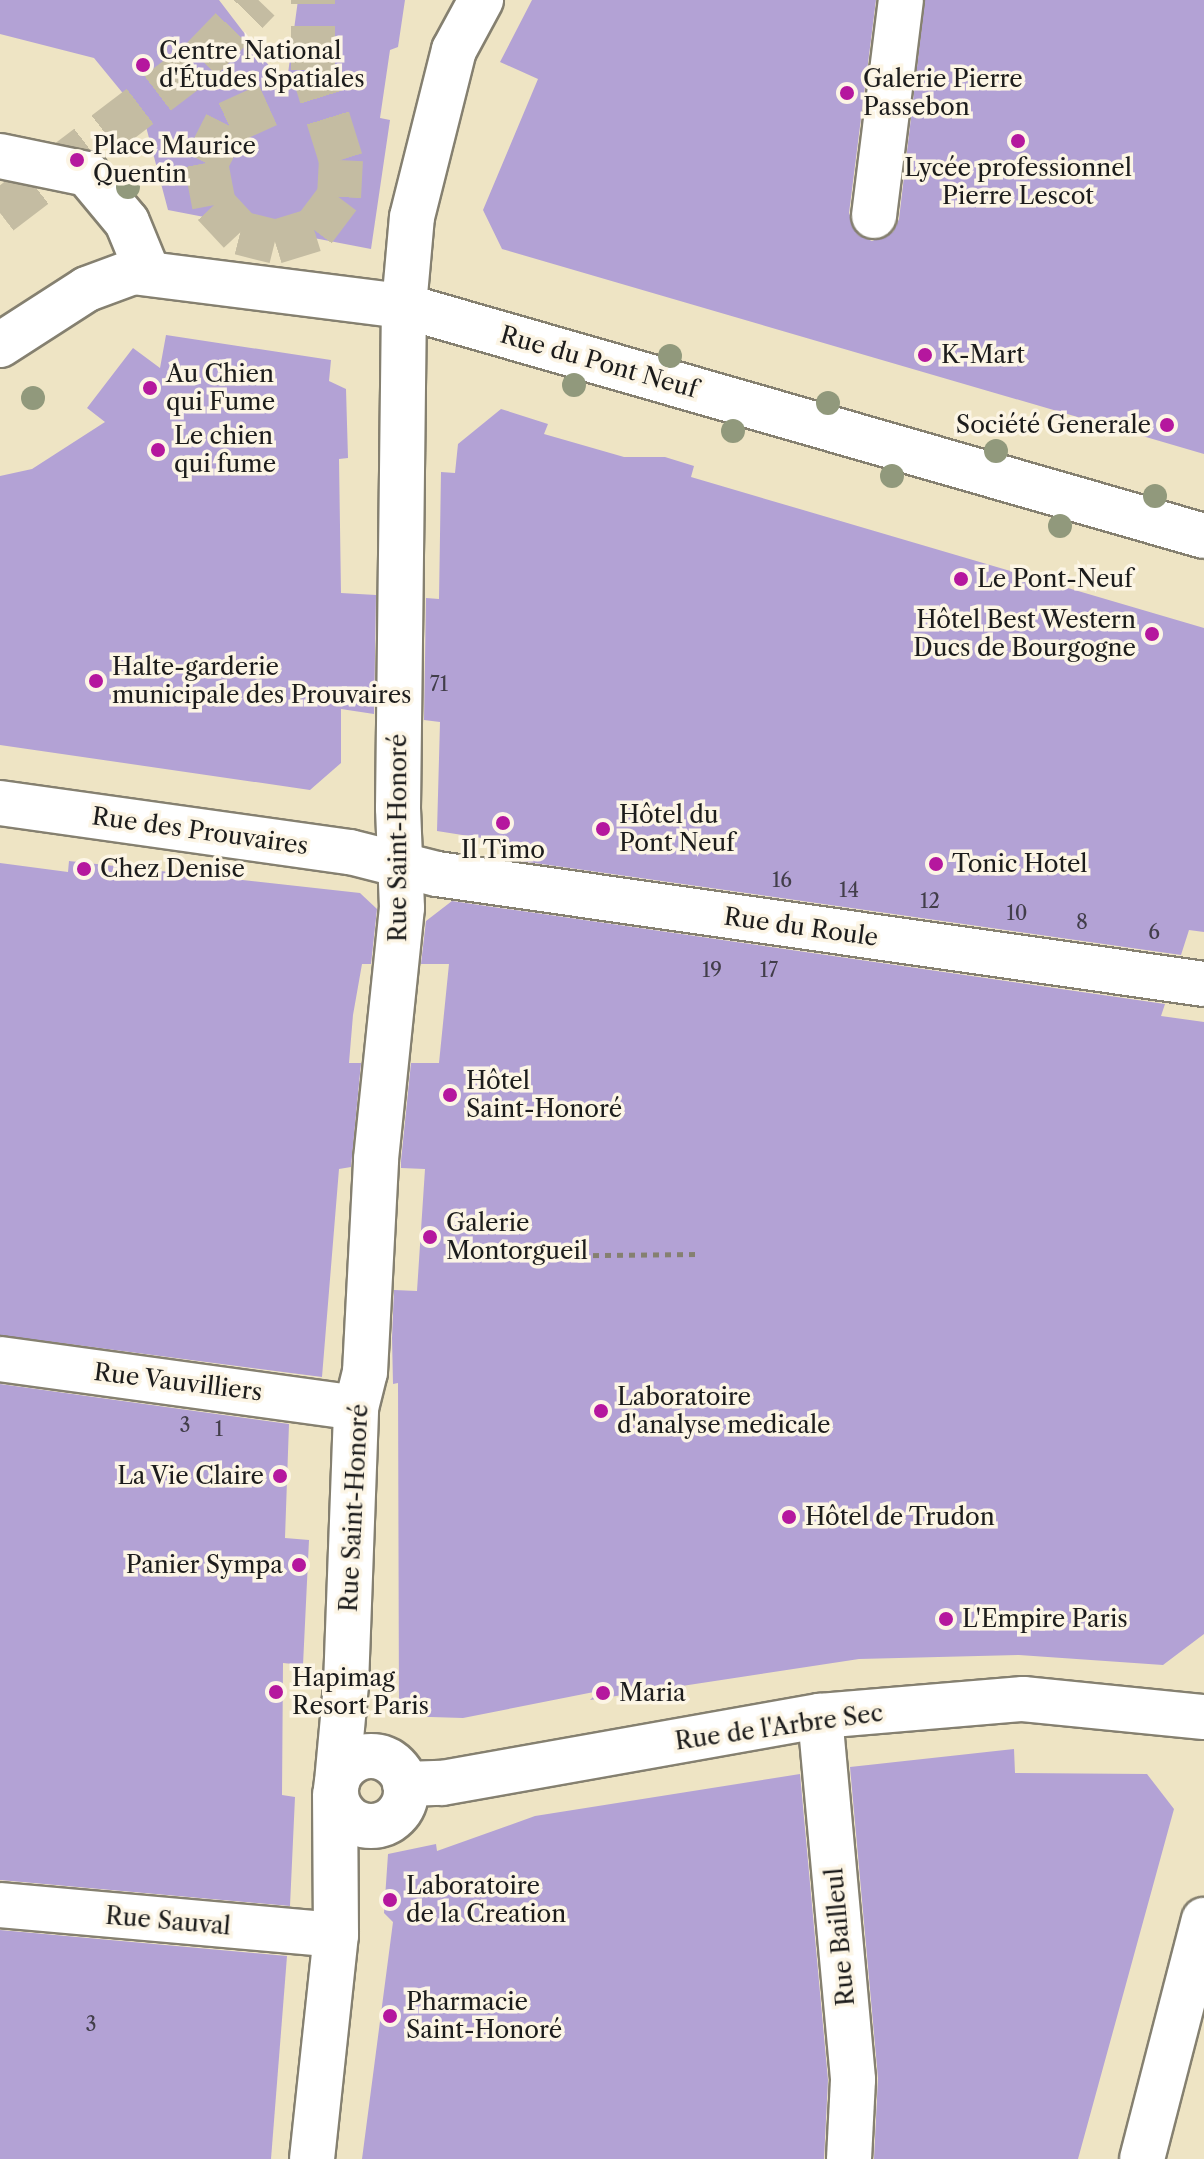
<!DOCTYPE html>
<html>
<head>
<meta charset="utf-8">
<style>
	body { margin:0 }
	#map { position:relative; width:1204px; height:2159px; overflow:hidden; background:#eee4c4; font-family:"Libre Caslon Text",serif }
	div>[style] { position:absolute }
	[style*='--x'] { left:calc(var(--x)*1px); top:calc(var(--y)*1px); width:calc(var(--w)*1px); rotate:calc(var(--a)*1deg) }
	.building>* { inset:0; background:#b3a2d5 }
	.minor-tunnel>* { height:44px; margin-top:-22px; transform-origin:0; background:repeating-linear-gradient(90deg,#c4bca2 0 44px,transparent 0 66px) }
	.path>* { height:5px; margin-top:-2.5px; transform-origin:0; background:repeating-linear-gradient(90deg,#858070 0 6px,transparent 0 12px) }
	.roads { filter:drop-shadow(2px 0 #858070) drop-shadow(-2px 0 #858070) drop-shadow(0 2px #858070) drop-shadow(0 -2px #858070) }
	.minor>* { height:44px; margin:-22px; padding:0 22px; transform-origin:22px; border-radius:22px; background:#fff }
	.minor>.ring { margin:-22px; padding:0; box-sizing:content-box; background:none; border:44px solid #fff; border-radius:50% }
	.trees>* { width:24px; height:24px; margin:-12px; border-radius:50%; background:#91997c }
	.dots>* { width:22px; height:22px; translate:-50% -50%; box-sizing:border-box; border:4px solid #fcf5e5; border-radius:50% }
	span { translate:-50% -50%; white-space:nowrap; text-align:center; line-height:1.15; -webkit-text-stroke:7px #fcf5e5; paint-order:stroke }
	.number-label { font-size:20px; color:#423e4a }
	.number-label span { -webkit-text-stroke-width:0 }
	.poi-label { font-size:24px; color:#1c1c1c }
	.left { translate:0 -50%; text-align:left }
	.right { translate:-100% -50%; text-align:right }
	.street-label { font-size:24px; color:#1c1c1c }
</style>
</head>
<body>
<div id="map">
	<div class="building">
		<div style="clip-path:polygon(0 0,219px 0,286px 88px,298px 0,405px 0,398px 47px,390px 50px,380px 118px,390px 120px,371px 249px,168px 210px,144px 119px,94px 58px,0 34px)"></div>
		<div style="clip-path:polygon(532px 0,876px 0,849px 213px,858px 235px,872px 241px,893px 232px,899px 219px,925px 0,1204px 0,1204px 454px,502px 249px,483px 210px,538px 79px,500px 62px)"></div>
		<div style="clip-path:polygon(166px 335px,331px 360px,329px 381px,346px 389px,348px 458px,339px 459px,341px 593px,376px 595px,374px 714px,341px 709px,341px 763px,310px 790px,0 745px,0 476px,32px 469px,105px 422px,87px 408px,133px 348px,160px 368px)"></div>
		<div style="clip-path:polygon(501px 409px,548px 424px,544px 434px,624px 457px,665px 457px,694px 466px,691px 477px,1204px 628px,1204px 932px,1189px 930px,1181px 955px,507px 859px,526px 845px,437px 831px,440px 722px,424px 720px,426px 598px,439px 599px,441px 472px,455px 473px,458px 444px)"></div>
		<div style="clip-path:polygon(69px 861px,360px 893px,377px 909px,371px 964px,362px 964px,353px 1015px,349px 1063px,361px 1063px,351px 1167px,339px 1169px,322px 1377px,0 1335px,0 863px,68px 872px)"></div>
		<div style="clip-path:polygon(452px 901px,1165px 1004px,1161px 1016px,1204px 1022px,1204px 1634px,1163px 1665px,1019px 1655px,859px 1659px,590px 1700px,599px 1691px,463px 1718px,399px 1716px,398px 1383px,393px 1384px,392px 1338px,394px 1290px,417px 1291px,425px 1169px,401px 1168px,401px 1161px,411px 1063px,439px 1063px,449px 964px,421px 964px,426px 921px)"></div>
		<div style="clip-path:polygon(0 1384px,289px 1424px,285px 1538px,309px 1540px,303px 1665px,283px 1663px,282px 1795px,295px 1797px,290px 1906px,0 1880px)"></div>
		<div style="clip-path:polygon(1014px 1749px,1015px 1773px,1147px 1774px,1174px 1809px,1078px 2159px,874px 2159px,878px 2078px,850px 1767px)"></div>
		<div style="clip-path:polygon(800px 1774px,828px 2080px,824px 2159px,362px 2159px,393px 1922px,384px 1913px,388px 1854px,436px 1844px,437px 1851px,535px 1816px)"></div>
		<div style="clip-path:polygon(0 1930px,287px 1956px,271px 2159px,0 2159px)"></div>
	</div>
	<div class="minor-tunnel">
		<div style="--x:268;--y:105;--w:46;--a:155.7"></div>
		<div style="--x:226;--y:124;--w:44;--a:117.1"></div>
		<div style="--x:206;--y:163;--w:43;--a:79.2"></div>
		<div style="--x:214;--y:205;--w:38;--a:47"></div>
		<div style="--x:240;--y:233;--w:36;--a:14"></div>
		<div style="--x:275;--y:242;--w:41;--a:-17.1"></div>
		<div style="--x:314;--y:230;--w:41;--a:-52.9"></div>
		<div style="--x:339;--y:197;--w:37;--a:-87"></div>
		<div style="--x:341;--y:160;--w:94;--a:-107.3"></div>
		<div style="--x:313;--y:70;--w:70;--a:-90"></div>
		<div style="--x:0;--y:213;--w:253;--a:-37.3"></div>
		<div style="--x:201;--y:60;--w:83;--a:-46"></div>
	</div>
	<div class="path">
		<div style="--x:497;--y:1256;--w:201;--a:-0.6"></div>
	</div>
	<div class="roads">
		<div class="minor">
			<div style="--x:0;--y:156;--w:89;--a:11.7"></div>
			<div style="--x:87;--y:174;--w:62;--a:50.2"></div>
			<div style="--x:127;--y:222;--w:55;--a:67.6"></div>
			<div style="--x:874;--y:216;--w:218;--a:-82.9"></div>
			<div style="--x:0;--y:345;--w:103;--a:-32.8"></div>
			<div style="--x:87;--y:289;--w:49;--a:-20.3"></div>
			<div style="--x:133;--y:272;--w:273;--a:7.2"></div>
			<div style="--x:404;--y:306;--w:832;--a:16.04"></div>
			<div style="--x:0;--y:803;--w:353;--a:8"></div>
			<div style="--x:350;--y:852;--w:90;--a:14.2"></div>
			<div style="--x:437;--y:874;--w:775;--a:8.16"></div>
			<div style="--x:0;--y:1359;--w:359;--a:7.8"></div>
			<div style="--x:820;--y:1716;--w:365;--a:84.8"></div>
			<div style="--x:853;--y:2080;--w:79;--a:92.9"></div>
			<div class="ring" style="left:336px;top:1756px;width:26px;height:26px"></div>
			<div style="--x:337;--y:1782;--w:97;--a:-84.7"></div>
			<div style="--x:346;--y:1685;--w:277;--a:-87.9"></div>
			<div style="--x:356;--y:1408;--w:37;--a:-76"></div>
			<div style="--x:365;--y:1372;--w:213;--a:-87"></div>
			<div style="--x:376;--y:1159;--w:252;--a:-84.1"></div>
			<div style="--x:402;--y:908;--w:100;--a:-92.3"></div>
			<div style="--x:398;--y:808;--w:502;--a:-89.32"></div>
			<div style="--x:404;--y:306;--w:89;--a:-84.9"></div>
			<div style="--x:412;--y:217;--w:172;--a:-75.9"></div>
			<div style="--x:454;--y:50;--w:57;--a:-61.6"></div>
			<div style="--x:405;--y:1784;--w:37;--a:-2"></div>
			<div style="--x:442;--y:1783;--w:384;--a:-10.1"></div>
			<div style="--x:820;--y:1716;--w:204;--a:-4.8"></div>
			<div style="--x:1023;--y:1699;--w:182;--a:5.7"></div>
			<div style="--x:0;--y:1905;--w:337;--a:5.1"></div>
			<div style="--x:312;--y:2159;--w:225;--a:-83.9"></div>
			<div style="--x:336;--y:1935;--w:141;--a:-90.4"></div>
			<div style="--x:1142;--y:2159;--w:247;--a:-75.5"></div>
		</div>
	</div>
	<div class="trees">
		<div style="left:128px;top:187px"></div>
		<div style="left:670px;top:356px"></div>
		<div style="left:574px;top:385px"></div>
		<div style="left:33px;top:398px"></div>
		<div style="left:828px;top:403px"></div>
		<div style="left:733px;top:431px"></div>
		<div style="left:996px;top:451px"></div>
		<div style="left:892px;top:476px"></div>
		<div style="left:1155px;top:496px"></div>
		<div style="left:1060px;top:526px"></div>
	</div>
	<div class="dots">
		<div style="left:143px;top:65px;background:#b5179e"></div>
		<div style="left:847px;top:93px;background:#b5179e"></div>
		<div style="left:1018px;top:141px;background:#b5179e"></div>
		<div style="left:77px;top:160px;background:#b5179e"></div>
		<div style="left:925px;top:355px;background:#b5179e"></div>
		<div style="left:150px;top:388px;background:#b5179e"></div>
		<div style="left:1167px;top:425px;background:#b5179e"></div>
		<div style="left:158px;top:450px;background:#b5179e"></div>
		<div style="left:961px;top:579px;background:#b5179e"></div>
		<div style="left:1152px;top:634px;background:#b5179e"></div>
		<div style="left:96px;top:681px;background:#b5179e"></div>
		<div style="left:503px;top:823px;background:#b5179e"></div>
		<div style="left:603px;top:829px;background:#b5179e"></div>
		<div style="left:936px;top:864px;background:#b5179e"></div>
		<div style="left:84px;top:869px;background:#b5179e"></div>
		<div style="left:450px;top:1095px;background:#b5179e"></div>
		<div style="left:430px;top:1237px;background:#b5179e"></div>
		<div style="left:601px;top:1411px;background:#b5179e"></div>
		<div style="left:280px;top:1476px;background:#b5179e"></div>
		<div style="left:789px;top:1517px;background:#b5179e"></div>
		<div style="left:299px;top:1565px;background:#b5179e"></div>
		<div style="left:946px;top:1619px;background:#b5179e"></div>
		<div style="left:276px;top:1692px;background:#b5179e"></div>
		<div style="left:603px;top:1693px;background:#b5179e"></div>
		<div style="left:390px;top:1900px;background:#b5179e"></div>
		<div style="left:390px;top:2016px;background:#b5179e"></div>
	</div>
	<div class="number-label">
		<span style="left:439px;top:684px">71</span>
		<span style="left:782px;top:880px">16</span>
		<span style="left:849px;top:890px">14</span>
		<span style="left:930px;top:901px">12</span>
		<span style="left:1017px;top:913px">10</span>
		<span style="left:1082px;top:922px">8</span>
		<span style="left:1154px;top:932px">6</span>
		<span style="left:712px;top:970px">19</span>
		<span style="left:769px;top:970px">17</span>
		<span style="left:185px;top:1425px">3</span>
		<span style="left:219px;top:1429px">1</span>
		<span style="left:91px;top:2024px">3</span>
	</div>
	<div class="poi-label">
		<span class="left" style="left:159px;top:65px">Centre National<br>d'Études Spatiales</span>
		<span class="left" style="left:863px;top:93px">Galerie Pierre<br>Passebon</span>
		<span class="left" style="left:93px;top:160px">Place Maurice<br>Quentin</span>
		<span style="left:1018px;top:182px">Lycée professionnel<br>Pierre Lescot</span>
		<span class="left" style="left:941px;top:355px">K-Mart</span>
		<span class="left" style="left:166px;top:388px">Au Chien<br>qui Fume</span>
		<span class="right" style="left:1151px;top:425px">Société Generale</span>
		<span class="left" style="left:174px;top:450px">Le chien<br>qui fume</span>
		<span class="left" style="left:977px;top:579px">Le Pont-Neuf</span>
		<span class="right" style="left:1136px;top:634px">Hôtel Best Western<br>Ducs de Bourgogne</span>
		<span class="left" style="left:112px;top:681px">Halte-garderie<br>municipale des Prouvaires</span>
		<span class="left" style="left:619px;top:829px">Hôtel du<br>Pont Neuf</span>
		<span style="left:503px;top:850px">Il Timo</span>
		<span class="left" style="left:952px;top:864px">Tonic Hotel</span>
		<span class="left" style="left:100px;top:869px">Chez Denise</span>
		<span class="left" style="left:466px;top:1095px">Hôtel<br>Saint-Honoré</span>
		<span class="left" style="left:446px;top:1237px">Galerie<br>Montorgueil</span>
		<span class="left" style="left:617px;top:1411px">Laboratoire<br>d'analyse medicale</span>
		<span class="right" style="left:264px;top:1476px">La Vie Claire</span>
		<span class="left" style="left:805px;top:1517px">Hôtel de Trudon</span>
		<span class="right" style="left:283px;top:1565px">Panier Sympa</span>
		<span class="left" style="left:962px;top:1619px">L'Empire Paris</span>
		<span class="left" style="left:292px;top:1692px">Hapimag<br>Resort Paris</span>
		<span class="left" style="left:619px;top:1693px">Maria</span>
		<span class="left" style="left:406px;top:1900px">Laboratoire<br>de la Creation</span>
		<span class="left" style="left:406px;top:2016px">Pharmacie<br>Saint-Honoré</span>
	</div>
	<div class="street-label">
		<span style="left:599px;top:362px;rotate:16deg">Rue du Pont Neuf</span>
		<span style="left:200px;top:831px;rotate:8deg">Rue des Prouvaires</span>
		<span style="left:398px;top:838px;rotate:-90deg">Rue Saint-Honoré</span>
		<span style="left:801px;top:927px;rotate:8deg">Rue du Roule</span>
		<span style="left:178px;top:1382px;rotate:7deg">Rue Vauvilliers</span>
		<span style="left:354px;top:1508px;rotate:-87deg">Rue Saint-Honoré</span>
		<span style="left:779px;top:1727px;rotate:-8deg">Rue de l'Arbre Sec</span>
		<span style="left:168px;top:1921px;rotate:5deg">Rue Sauval</span>
		<span style="left:840px;top:1937px;rotate:-95deg">Rue Bailleul</span>
	</div>
</div>
</body>
</html>
